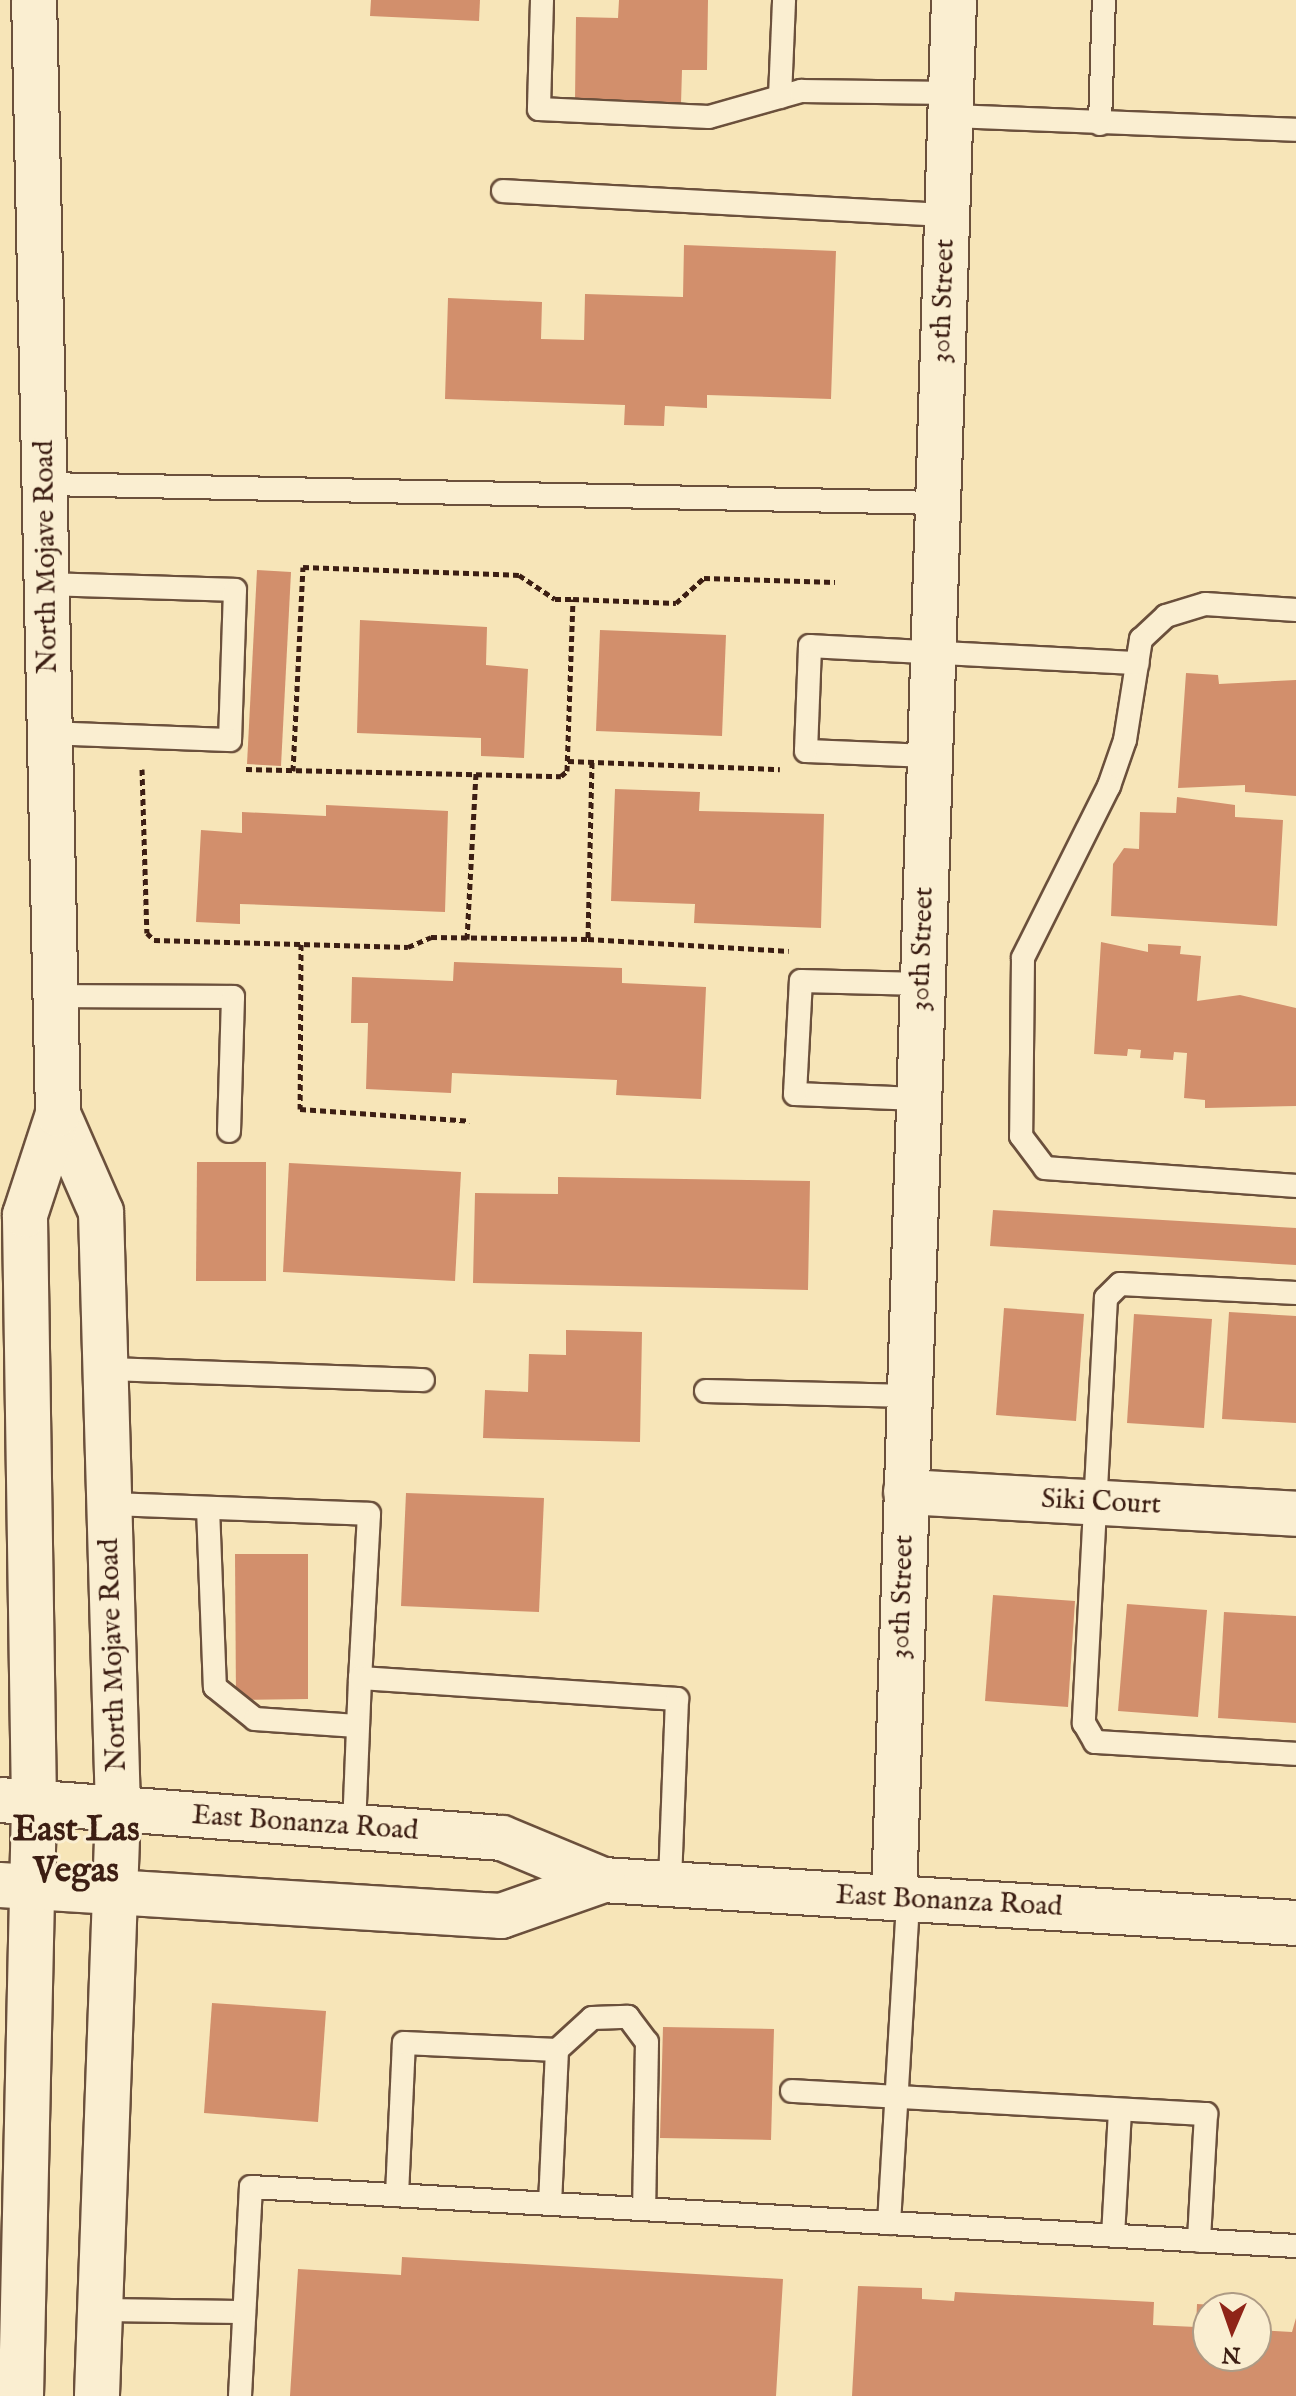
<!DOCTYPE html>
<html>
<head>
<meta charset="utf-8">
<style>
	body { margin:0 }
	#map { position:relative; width:1296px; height:2396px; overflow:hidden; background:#f7e5b8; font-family:"IM FELL English",serif }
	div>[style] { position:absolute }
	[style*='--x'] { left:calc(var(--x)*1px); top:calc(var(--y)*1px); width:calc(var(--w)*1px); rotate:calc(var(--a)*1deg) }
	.building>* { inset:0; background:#d28f6c }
	.path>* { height:5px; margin-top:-2.5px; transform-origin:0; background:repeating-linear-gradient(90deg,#3c1e13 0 6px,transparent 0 10px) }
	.roads { filter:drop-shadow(2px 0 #6b503c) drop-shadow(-2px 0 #6b503c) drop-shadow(0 2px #6b503c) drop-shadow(0 -2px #6b503c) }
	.service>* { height:22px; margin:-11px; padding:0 11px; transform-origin:11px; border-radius:11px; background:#faeed1 }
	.minor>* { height:44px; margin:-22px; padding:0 22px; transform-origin:22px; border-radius:22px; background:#faeed1 }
	.tertiary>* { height:44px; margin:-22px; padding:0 22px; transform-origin:22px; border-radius:22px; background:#faeed1 }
	.secondary>* { height:44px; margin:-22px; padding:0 22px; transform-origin:22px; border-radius:22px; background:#faeed1 }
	span { translate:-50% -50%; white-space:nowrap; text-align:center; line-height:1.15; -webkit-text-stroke:6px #faeed1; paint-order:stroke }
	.street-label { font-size:28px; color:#3c1e13 }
	.district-label { font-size:36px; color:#3c1e13; font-weight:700 }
	.north { position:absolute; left:1192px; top:2292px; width:80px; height:80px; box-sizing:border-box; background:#faeed1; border:2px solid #ae9b85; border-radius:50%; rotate:182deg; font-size:22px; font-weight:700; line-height:32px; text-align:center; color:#3c1e13 }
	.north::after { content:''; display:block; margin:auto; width:28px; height:36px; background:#8f2418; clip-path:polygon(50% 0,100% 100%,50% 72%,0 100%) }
</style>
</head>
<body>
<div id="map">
	<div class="building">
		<div style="clip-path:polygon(371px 0,480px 0,479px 21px,370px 16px)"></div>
		<div style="clip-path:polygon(619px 0,708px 0,707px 70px,682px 70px,681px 104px,575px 101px,576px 17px,618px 18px)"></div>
		<div style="clip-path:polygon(684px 245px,836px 251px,831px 399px,707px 395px,707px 408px,665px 406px,664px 426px,624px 425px,625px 405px,445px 399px,448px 298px,542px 302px,541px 339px,584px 340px,585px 294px,683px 297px)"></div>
		<div style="clip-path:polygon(257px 570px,291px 572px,281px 766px,247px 764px)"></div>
		<div style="clip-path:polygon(360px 620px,487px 627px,486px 665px,528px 669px,524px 758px,481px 756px,481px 738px,357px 733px)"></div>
		<div style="clip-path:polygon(600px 630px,726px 635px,722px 736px,596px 731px)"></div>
		<div style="clip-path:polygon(1186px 673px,1218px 675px,1219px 684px,1296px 680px,1296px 796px,1245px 792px,1245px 785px,1178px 788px)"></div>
		<div style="clip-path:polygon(615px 789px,700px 792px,699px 811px,824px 814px,821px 928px,694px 923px,695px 904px,611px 901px)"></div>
		<div style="clip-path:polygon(1177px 797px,1235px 805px,1235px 817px,1283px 820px,1277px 926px,1111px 916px,1113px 864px,1124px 848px,1139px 849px,1140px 812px,1176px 813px)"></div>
		<div style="clip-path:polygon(326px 805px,448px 811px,445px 912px,240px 904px,240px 924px,196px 922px,201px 830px,242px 833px,242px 812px,326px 816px)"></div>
		<div style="clip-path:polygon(1101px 942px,1148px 952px,1148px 944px,1181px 946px,1180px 954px,1201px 956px,1197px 1001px,1240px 995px,1296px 1008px,1296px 1106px,1205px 1108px,1205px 1100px,1184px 1098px,1187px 1053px,1174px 1052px,1173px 1060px,1140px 1058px,1141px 1050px,1128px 1049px,1127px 1056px,1094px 1054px)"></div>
		<div style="clip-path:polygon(454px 962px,622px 968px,622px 983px,706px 987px,701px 1099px,616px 1095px,617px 1080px,452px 1073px,451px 1093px,366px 1089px,368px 1023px,351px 1023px,352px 977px,453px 981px)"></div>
		<div style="clip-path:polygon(197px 1162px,266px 1162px,266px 1281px,196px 1281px)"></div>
		<div style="clip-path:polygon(289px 1163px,461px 1172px,455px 1281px,283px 1272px)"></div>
		<div style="clip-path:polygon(558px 1177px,810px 1181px,808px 1290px,473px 1283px,475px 1193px,558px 1194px)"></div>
		<div style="clip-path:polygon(993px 1210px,1296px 1228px,1296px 1265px,990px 1246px)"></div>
		<div style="clip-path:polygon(1004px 1308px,1084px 1314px,1076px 1421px,996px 1415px)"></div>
		<div style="clip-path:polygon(1229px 1312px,1296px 1316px,1296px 1423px,1222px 1419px)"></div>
		<div style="clip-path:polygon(1134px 1314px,1212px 1319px,1204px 1428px,1127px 1423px)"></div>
		<div style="clip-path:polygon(566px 1330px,642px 1332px,640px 1442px,483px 1438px,485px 1390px,528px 1392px,529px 1354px,566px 1355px)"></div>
		<div style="clip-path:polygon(406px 1493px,544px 1498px,539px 1612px,401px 1606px)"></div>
		<div style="clip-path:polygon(235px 1554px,308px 1554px,308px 1699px,236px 1700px)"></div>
		<div style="clip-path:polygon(993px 1595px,1075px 1601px,1068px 1707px,985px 1701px)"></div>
		<div style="clip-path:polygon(1127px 1604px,1207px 1610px,1198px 1717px,1118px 1711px)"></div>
		<div style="clip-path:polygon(1224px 1612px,1296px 1616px,1296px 1723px,1218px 1718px)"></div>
		<div style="clip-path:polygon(212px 2003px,326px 2011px,318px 2122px,204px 2113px)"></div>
		<div style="clip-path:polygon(663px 2027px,774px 2029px,771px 2140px,660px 2138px)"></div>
		<div style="clip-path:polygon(402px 2257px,783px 2279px,776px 2396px,290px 2396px,298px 2269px,401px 2275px)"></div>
		<div style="clip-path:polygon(858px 2286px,922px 2288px,922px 2299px,954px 2301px,955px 2292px,1154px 2302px,1153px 2325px,1196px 2327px,1197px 2304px,1234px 2306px,1208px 2308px,1208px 2356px,1256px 2356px,1256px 2330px,1292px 2332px,1296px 2318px,1296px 2396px,852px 2396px)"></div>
	</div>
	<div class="path">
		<div style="--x:568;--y:761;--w:212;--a:2.2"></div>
		<div style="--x:592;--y:762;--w:177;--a:91.3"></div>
		<div style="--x:588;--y:939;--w:201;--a:3.4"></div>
		<div style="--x:142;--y:769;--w:164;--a:88.3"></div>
		<div style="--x:147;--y:933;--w:10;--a:45"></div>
		<div style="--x:154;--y:940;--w:254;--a:1.6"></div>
		<div style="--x:408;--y:947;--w:25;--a:-23"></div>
		<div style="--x:431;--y:937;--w:157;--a:0.7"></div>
		<div style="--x:246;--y:769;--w:315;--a:1.3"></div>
		<div style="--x:561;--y:776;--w:8;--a:-40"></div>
		<div style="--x:567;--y:771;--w:172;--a:-88"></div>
		<div style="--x:573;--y:599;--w:103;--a:2.2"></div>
		<div style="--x:676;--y:603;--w:38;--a:-42"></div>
		<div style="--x:704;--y:578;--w:131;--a:1.7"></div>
		<div style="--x:293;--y:771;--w:204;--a:-87.2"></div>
		<div style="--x:303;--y:567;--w:216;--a:2.1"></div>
		<div style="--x:519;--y:575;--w:43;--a:33.7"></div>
		<div style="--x:555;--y:599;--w:18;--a:0"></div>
		<div style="--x:467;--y:939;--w:166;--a:-86.9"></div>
		<div style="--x:301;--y:944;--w:165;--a:90.3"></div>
		<div style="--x:300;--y:1109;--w:170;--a:4"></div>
	</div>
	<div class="roads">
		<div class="service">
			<div style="--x:542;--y:0;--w:109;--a:91.6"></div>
			<div style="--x:539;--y:109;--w:170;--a:2.7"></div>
			<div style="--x:709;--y:117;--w:96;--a:-15.8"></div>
			<div style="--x:801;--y:91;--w:151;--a:0.8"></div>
			<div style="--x:780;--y:97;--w:97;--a:-87.6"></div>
			<div style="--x:951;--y:116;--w:345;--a:2.3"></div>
			<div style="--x:1100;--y:124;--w:124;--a:-88.2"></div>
			<div style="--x:503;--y:191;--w:445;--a:3.1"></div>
			<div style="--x:46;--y:484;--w:892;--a:1.22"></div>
			<div style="--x:48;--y:584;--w:187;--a:1.8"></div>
			<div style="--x:235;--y:590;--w:150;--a:91.9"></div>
			<div style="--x:230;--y:740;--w:179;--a:-177.8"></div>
			<div style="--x:1296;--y:610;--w:91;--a:-176.2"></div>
			<div style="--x:1205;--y:604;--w:41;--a:162.9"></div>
			<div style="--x:1166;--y:616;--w:34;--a:137"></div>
			<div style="--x:1141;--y:639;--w:102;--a:99"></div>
			<div style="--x:1125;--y:740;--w:49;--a:109.2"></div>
			<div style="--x:1109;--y:786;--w:192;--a:116.6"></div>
			<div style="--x:1023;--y:958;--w:178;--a:90.6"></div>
			<div style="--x:1021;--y:1136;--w:40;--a:53"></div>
			<div style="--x:1045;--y:1168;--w:252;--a:4.1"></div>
			<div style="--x:930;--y:756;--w:124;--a:-177.7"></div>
			<div style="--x:806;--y:751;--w:105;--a:-87.8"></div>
			<div style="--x:810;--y:646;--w:328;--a:3"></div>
			<div style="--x:55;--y:996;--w:178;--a:0.3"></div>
			<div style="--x:233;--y:997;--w:134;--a:91.7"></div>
			<div style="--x:919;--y:1099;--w:124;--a:-177.7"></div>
			<div style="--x:795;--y:1094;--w:113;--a:-87"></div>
			<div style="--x:801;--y:981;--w:121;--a:1.4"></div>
			<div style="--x:1296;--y:1293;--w:176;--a:-177.1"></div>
			<div style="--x:1120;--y:1284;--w:20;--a:135"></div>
			<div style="--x:1106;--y:1298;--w:426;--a:93"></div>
			<div style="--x:1084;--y:1723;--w:22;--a:60"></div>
			<div style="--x:1095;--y:1742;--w:201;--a:3.4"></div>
			<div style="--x:106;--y:1369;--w:317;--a:2"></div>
			<div style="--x:706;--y:1391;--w:203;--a:1.4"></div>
			<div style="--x:110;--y:1504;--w:259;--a:2.2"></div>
			<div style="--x:369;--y:1514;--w:164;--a:93.1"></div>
			<div style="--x:208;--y:1508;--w:179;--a:87.8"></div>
			<div style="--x:215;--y:1687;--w:51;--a:38.7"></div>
			<div style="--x:255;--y:1719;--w:102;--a:3.9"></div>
			<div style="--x:354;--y:1828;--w:150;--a:-87.7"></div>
			<div style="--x:360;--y:1678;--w:318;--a:3.8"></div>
			<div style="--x:677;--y:1699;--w:186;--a:92.2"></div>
			<div style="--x:557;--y:2050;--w:47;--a:-42.4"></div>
			<div style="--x:592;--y:2018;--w:36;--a:-2"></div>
			<div style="--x:628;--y:2017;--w:31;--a:53"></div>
			<div style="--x:647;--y:2042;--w:167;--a:91"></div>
			<div style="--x:792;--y:2091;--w:415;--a:3.2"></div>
			<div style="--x:1206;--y:2114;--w:127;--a:93.2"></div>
			<div style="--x:397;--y:2195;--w:152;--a:-87.4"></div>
			<div style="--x:404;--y:2043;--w:153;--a:2.6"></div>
			<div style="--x:557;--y:2050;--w:154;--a:92.6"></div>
			<div style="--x:889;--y:2223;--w:325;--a:-86.6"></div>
			<div style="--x:1113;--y:2236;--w:126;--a:-86.8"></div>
			<div style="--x:100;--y:2310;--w:144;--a:0.8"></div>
			<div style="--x:240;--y:2396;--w:209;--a:-87"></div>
			<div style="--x:251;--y:2187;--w:1047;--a:3.23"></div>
		</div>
		<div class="minor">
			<div style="--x:906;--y:1492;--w:391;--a:3.2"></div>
			<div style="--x:894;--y:1898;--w:1899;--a:-88.19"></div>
		</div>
		<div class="tertiary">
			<div style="--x:58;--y:1114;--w:107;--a:66.3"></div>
			<div style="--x:101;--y:1212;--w:599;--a:88.37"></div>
			<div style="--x:118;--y:1811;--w:585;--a:92.06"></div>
			<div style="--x:21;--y:2396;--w:592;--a:-88.74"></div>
			<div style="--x:34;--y:1804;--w:589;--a:-90.88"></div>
			<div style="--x:25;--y:1215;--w:106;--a:-71.9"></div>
			<div style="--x:58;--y:1114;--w:1114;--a:-91.23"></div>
		</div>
		<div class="secondary">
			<div style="--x:0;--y:1800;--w:503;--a:4.33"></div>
			<div style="--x:502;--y:1838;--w:109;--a:22.6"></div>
			<div style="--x:603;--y:1880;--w:694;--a:3.55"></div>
			<div style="--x:0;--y:1885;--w:502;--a:3.54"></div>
			<div style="--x:501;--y:1916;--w:108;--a:-19.4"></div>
		</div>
	</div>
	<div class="street-label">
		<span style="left:944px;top:301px;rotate:-88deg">30th Street</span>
		<span style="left:47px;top:557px;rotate:-91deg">North Mojave Road</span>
		<span style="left:923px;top:949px;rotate:-88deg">30th Street</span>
		<span style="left:1101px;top:1503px;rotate:3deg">Siki Court</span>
		<span style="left:903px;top:1597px;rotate:-88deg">30th Street</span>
		<span style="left:114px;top:1655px;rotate:-92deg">North Mojave Road</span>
		<span style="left:305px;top:1824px;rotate:4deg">East Bonanza Road</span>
		<span style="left:949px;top:1902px;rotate:3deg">East Bonanza Road</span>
	</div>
	<div class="district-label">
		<span style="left:76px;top:1851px">East Las<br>Vegas</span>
	</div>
	<div class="north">N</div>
</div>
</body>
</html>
